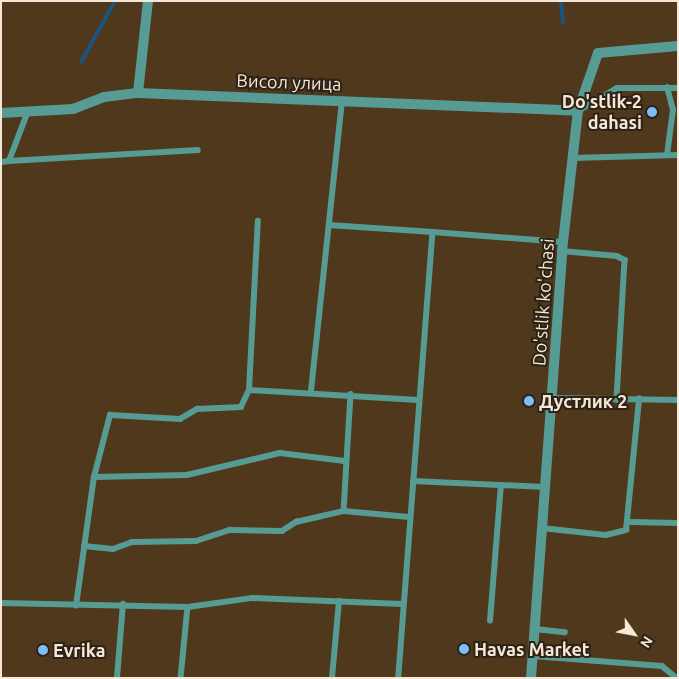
<!DOCTYPE html>
<html>
<head>
<meta charset="utf-8">
<style>
	body { margin:0 }
	#map { position:relative; width:679px; height:679px; overflow:hidden; background:#50381d; font-family:Ubuntu,sans-serif }
	div>[style] { position:absolute }
	[style*='--x'] { left:calc(var(--x)*1px); top:calc(var(--y)*1px); width:calc(var(--w)*1px); rotate:calc(var(--a)*1deg) }
	.stream>* { height:4px; margin:-2px; padding:0 2px; transform-origin:2px; border-radius:2px; background:#1b5481 }
	.lane>* { height:5.5px; margin:-2.75px; padding:0 2.75px; transform-origin:2.75px; border-radius:2.75px; background:#569b94 }
	.street>* { height:10px; margin:-5px; padding:0 5px; transform-origin:5px; border-radius:5px; background:#569b94 }
	.dots>* { width:14px; height:14px; translate:-50% -50%; box-sizing:border-box; border:2px solid #2d2216; border-radius:50% }
	span { translate:-50% -50%; white-space:nowrap; text-align:center; line-height:1.15; -webkit-text-stroke:4px #2d2216; paint-order:stroke }
	.street-label { font-size:18px; color:#f6e7d7 }
	.poi-label { font-size:18px; color:#f6e7d7; font-weight:700 }
	.right { translate:-100% -50%; text-align:right }
	.left { translate:0 -50%; text-align:left }
	.frame { position:absolute; inset:0; border:2px solid #f6e7d7; pointer-events:none }
	.north { position:absolute; left:609px; top:609px; width:50px; height:50px; -webkit-text-stroke:4px #2d2216; paint-order:stroke; rotate:123deg; font-size:14px; font-weight:700; line-height:20px; text-align:center; color:#f6e7d7 }
	.north::after { content:''; display:block; margin:auto; width:18px; height:22px; background:#f6e7d7; clip-path:polygon(50% 0,100% 100%,50% 72%,0 100%) }
</style>
</head>
<body>
<div id="map">
	<div class="stream">
		<div style="--x:561;--y:1;--w:22;--a:85"></div>
		<div style="--x:81;--y:62;--w:70;--a:-60.9"></div>
	</div>
	<div class="lane">
		<div style="--x:580;--y:110;--w:43;--a:-30.7"></div>
		<div style="--x:617;--y:88;--w:61;--a:0"></div>
		<div style="--x:667;--y:155;--w:45;--a:-82.4"></div>
		<div style="--x:673;--y:110;--w:23;--a:-105"></div>
		<div style="--x:573;--y:158;--w:105;--a:-1.6"></div>
		<div style="--x:9;--y:161;--w:189;--a:-3.3"></div>
		<div style="--x:1;--y:162;--w:8;--a:-7"></div>
		<div style="--x:9;--y:161;--w:53;--a:-69.2"></div>
		<div style="--x:329;--y:225;--w:104;--a:3.9"></div>
		<div style="--x:433;--y:232;--w:447;--a:94.4"></div>
		<div style="--x:433;--y:232;--w:130;--a:4.4"></div>
		<div style="--x:562;--y:251;--w:55;--a:5.2"></div>
		<div style="--x:617;--y:256;--w:9;--a:27"></div>
		<div style="--x:625;--y:260;--w:140;--a:93.3"></div>
		<div style="--x:249;--y:390;--w:169;--a:3.4"></div>
		<div style="--x:311;--y:391;--w:293;--a:-83.9"></div>
		<div style="--x:351;--y:394;--w:117;--a:93.4"></div>
		<div style="--x:344;--y:511;--w:65;--a:5.3"></div>
		<div style="--x:552;--y:398;--w:126;--a:0.9"></div>
		<div style="--x:94;--y:477;--w:93;--a:-1.2"></div>
		<div style="--x:187;--y:475;--w:96;--a:-13.3"></div>
		<div style="--x:280;--y:453;--w:65;--a:7"></div>
		<div style="--x:413;--y:481;--w:132;--a:2.6"></div>
		<div style="--x:630;--y:522;--w:48;--a:1.2"></div>
		<div style="--x:542;--y:528;--w:64;--a:6.2"></div>
		<div style="--x:606;--y:535;--w:21;--a:-14"></div>
		<div style="--x:626;--y:530;--w:132;--a:-84.3"></div>
		<div style="--x:84;--y:546;--w:29;--a:6"></div>
		<div style="--x:113;--y:549;--w:20;--a:-20"></div>
		<div style="--x:132;--y:542;--w:64;--a:-0.9"></div>
		<div style="--x:196;--y:541;--w:36;--a:-18"></div>
		<div style="--x:230;--y:530;--w:52;--a:1.1"></div>
		<div style="--x:282;--y:531;--w:17;--a:-33"></div>
		<div style="--x:296;--y:522;--w:49;--a:-12.9"></div>
		<div style="--x:1;--y:603;--w:187;--a:1.2"></div>
		<div style="--x:188;--y:607;--w:71;--a:95.6"></div>
		<div style="--x:76;--y:606;--w:130;--a:-82.1"></div>
		<div style="--x:94;--y:477;--w:64;--a:-75.5"></div>
		<div style="--x:110;--y:415;--w:70;--a:3.3"></div>
		<div style="--x:180;--y:419;--w:20;--a:-30"></div>
		<div style="--x:197;--y:409;--w:44;--a:-2.6"></div>
		<div style="--x:241;--y:407;--w:19;--a:-65"></div>
		<div style="--x:249;--y:390;--w:169;--a:-87"></div>
		<div style="--x:188;--y:607;--w:65;--a:-8"></div>
		<div style="--x:252;--y:598;--w:150;--a:2.3"></div>
		<div style="--x:490;--y:621;--w:136;--a:-85.4"></div>
		<div style="--x:535;--y:629;--w:30;--a:6"></div>
		<div style="--x:533;--y:656;--w:129;--a:4.4"></div>
		<div style="--x:662;--y:666;--w:19;--a:39"></div>
		<div style="--x:117;--y:678;--w:74;--a:-85.4"></div>
		<div style="--x:332;--y:678;--w:77;--a:-84.8"></div>
	</div>
	<div class="street">
		<div style="--x:138;--y:93;--w:93;--a:-83.8"></div>
		<div style="--x:1;--y:113;--w:72;--a:-3.2"></div>
		<div style="--x:73;--y:109;--w:33;--a:-21"></div>
		<div style="--x:104;--y:97;--w:34;--a:-7"></div>
		<div style="--x:138;--y:93;--w:440;--a:2.3"></div>
		<div style="--x:531;--y:678;--w:428;--a:-85.8"></div>
		<div style="--x:562;--y:251;--w:141;--a:-83.5"></div>
		<div style="--x:578;--y:111;--w:61;--a:-71"></div>
		<div style="--x:598;--y:53;--w:80;--a:-5"></div>
	</div>
	<div class="dots">
		<div style="left:652px;top:112px;background:#7cbef9"></div>
		<div style="left:529px;top:401px;background:#7cbef9"></div>
		<div style="left:464px;top:649px;background:#7cbef9"></div>
		<div style="left:43px;top:650px;background:#7cbef9"></div>
	</div>
	<div class="street-label">
		<span style="left:289px;top:82px;rotate:2deg">Висол улица</span>
		<span style="left:543px;top:302px;rotate:-86deg">Do'stlik ko'chasi</span>
	</div>
	<div class="poi-label">
		<span class="right" style="left:642px;top:112px">Do'stlik-2<br>dahasi</span>
		<span class="left" style="left:539px;top:401px">Дустлик 2</span>
		<span class="left" style="left:474px;top:649px">Havas Market</span>
		<span class="left" style="left:53px;top:650px">Evrika</span>
	</div>
	<div class="frame"></div>
	<div class="north">N</div>
</div>
</body>
</html>
